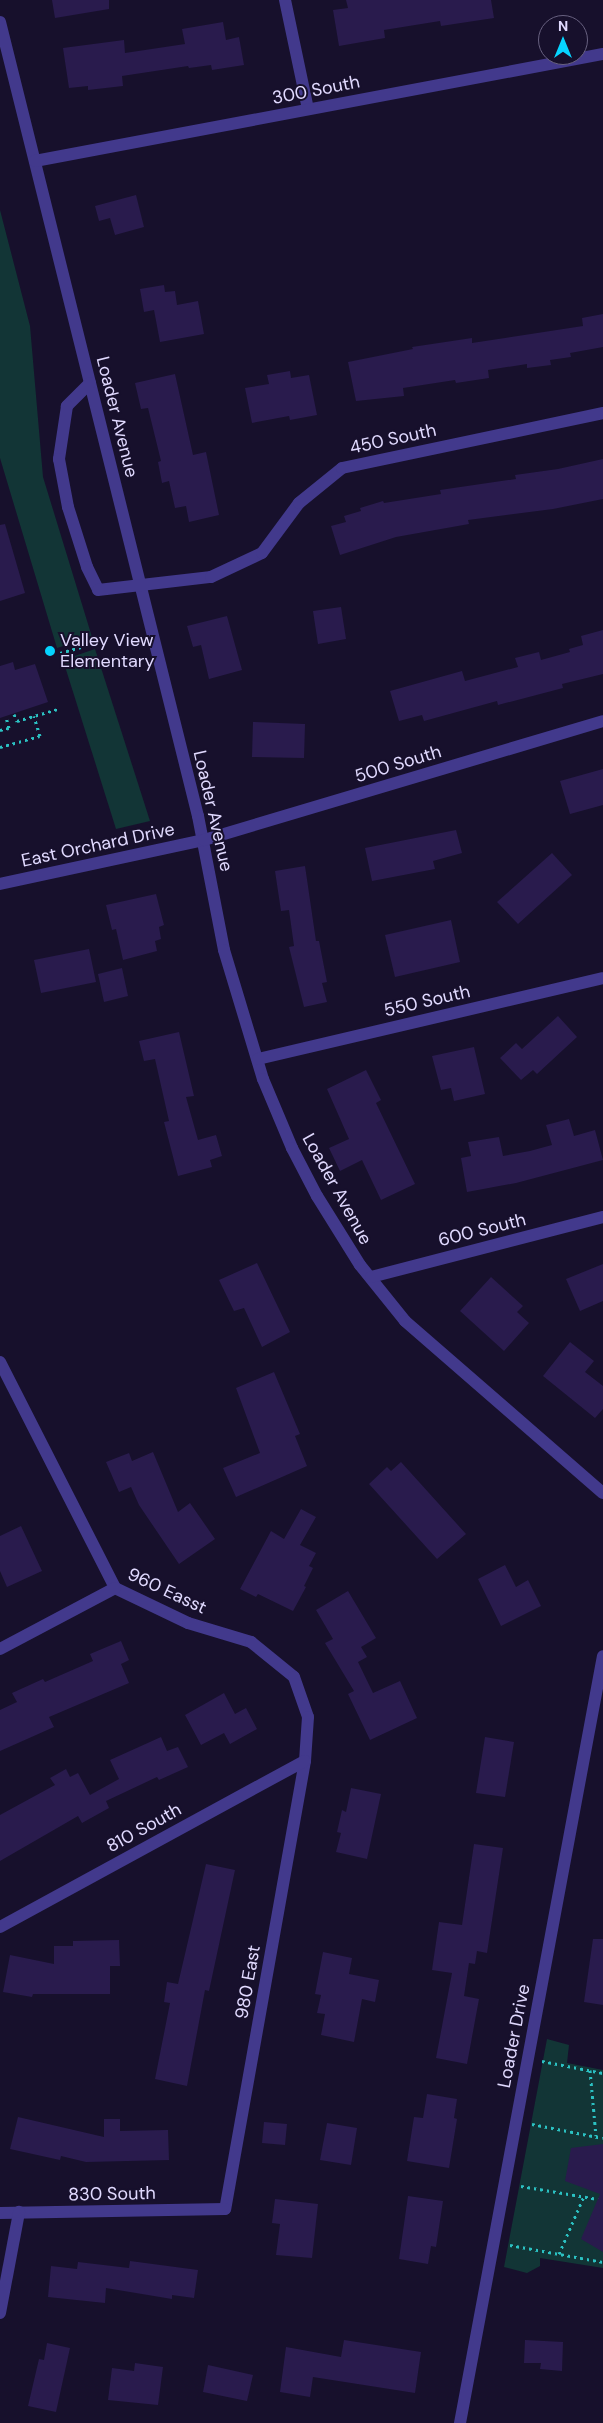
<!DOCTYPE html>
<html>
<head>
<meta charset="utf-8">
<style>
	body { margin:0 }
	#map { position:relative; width:603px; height:2423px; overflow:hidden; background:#17102c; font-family:"DM Sans",sans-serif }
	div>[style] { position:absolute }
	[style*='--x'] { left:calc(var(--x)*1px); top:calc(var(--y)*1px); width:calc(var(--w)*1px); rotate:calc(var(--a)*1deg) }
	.green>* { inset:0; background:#123536 }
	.building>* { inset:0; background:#291b4d }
	.path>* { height:3px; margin-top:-1.5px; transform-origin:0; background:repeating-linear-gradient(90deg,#2bc1c2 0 2.5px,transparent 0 6.5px) }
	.minor>* { height:12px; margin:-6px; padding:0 6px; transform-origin:6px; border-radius:6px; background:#42398c }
	.dots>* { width:14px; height:14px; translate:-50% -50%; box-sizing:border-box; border:2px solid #17102c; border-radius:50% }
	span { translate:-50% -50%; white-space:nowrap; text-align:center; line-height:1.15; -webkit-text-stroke:4px #17102c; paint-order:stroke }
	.street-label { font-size:18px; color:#e1daff }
	.poi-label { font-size:18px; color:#e1daff }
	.left { translate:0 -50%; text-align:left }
	.north { position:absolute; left:538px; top:15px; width:50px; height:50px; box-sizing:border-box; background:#17102c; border:1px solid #686180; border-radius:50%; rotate:0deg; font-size:14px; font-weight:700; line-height:20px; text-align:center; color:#e1daff }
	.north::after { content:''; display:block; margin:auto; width:18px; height:22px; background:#06d4ff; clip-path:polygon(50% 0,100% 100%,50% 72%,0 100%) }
</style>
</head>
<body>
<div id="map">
	<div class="green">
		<div style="clip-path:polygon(0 210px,30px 326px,43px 477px,92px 637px,57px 648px,0 458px)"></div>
		<div style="clip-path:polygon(95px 649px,150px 821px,116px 829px,63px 660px)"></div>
		<div style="clip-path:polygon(547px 2039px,569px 2045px,567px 2063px,603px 2070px,603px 2268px,540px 2258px,540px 2266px,527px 2273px,504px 2267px)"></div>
	</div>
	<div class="building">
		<div style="clip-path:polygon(52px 0,109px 0,109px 9px,55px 18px)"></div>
		<div style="clip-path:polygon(346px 0,491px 0,494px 18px,441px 26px,440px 21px,384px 30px,385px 38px,339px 46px,333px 10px,348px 8px)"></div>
		<div style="clip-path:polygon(223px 22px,226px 40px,239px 37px,244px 65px,212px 70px,211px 65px,189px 68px,188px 66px,122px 76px,123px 86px,88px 90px,88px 86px,69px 88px,63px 48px,124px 40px,125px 53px,185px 44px,182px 29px)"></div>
		<div style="clip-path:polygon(136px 195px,144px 227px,115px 235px,110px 218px,99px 221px,95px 206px)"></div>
		<div style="clip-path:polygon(164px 285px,165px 292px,175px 291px,177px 305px,198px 301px,204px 334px,160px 342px,154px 310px,144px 312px,140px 289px)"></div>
		<div style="clip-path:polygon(603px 314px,603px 347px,570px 353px,571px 357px,550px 360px,551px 365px,527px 368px,527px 364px,488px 370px,489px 378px,456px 383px,455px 380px,403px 388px,404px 396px,356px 401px,348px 362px,413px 349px,412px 347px,472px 338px,472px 343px,583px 326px,582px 318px)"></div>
		<div style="clip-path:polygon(290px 371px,291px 378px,309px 375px,317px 415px,290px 420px,289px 416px,252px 423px,245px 388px,269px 384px,267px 375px)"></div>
		<div style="clip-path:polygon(175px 374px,193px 455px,206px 452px,219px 515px,189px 522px,186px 506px,175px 508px,169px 481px,162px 483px,158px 462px,161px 461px,148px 408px,141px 409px,135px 383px)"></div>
		<div style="clip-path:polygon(603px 459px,603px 499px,553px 509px,468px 520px,469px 524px,396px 537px,340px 555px,331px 526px,346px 522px,344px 516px,361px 511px,360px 508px,383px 501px,384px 503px,441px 494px,440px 490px,516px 479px,515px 475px,558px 469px)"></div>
		<div style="clip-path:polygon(5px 524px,25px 593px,0 601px,0 525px)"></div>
		<div style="clip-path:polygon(341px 607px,346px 639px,318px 644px,313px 611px)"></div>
		<div style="clip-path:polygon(227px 616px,242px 670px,209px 679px,201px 645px,193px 647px,187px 626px)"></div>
		<div style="clip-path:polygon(603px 630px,603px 674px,562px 684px,563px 688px,498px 705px,497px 701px,424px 721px,422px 715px,399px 721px,390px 691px,462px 671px,465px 681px,518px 667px,515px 658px,539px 652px,541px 660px,570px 652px,569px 649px,583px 645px,581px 636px)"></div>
		<div style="clip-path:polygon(13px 662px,15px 670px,35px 664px,48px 702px,0 718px,0 666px)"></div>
		<div style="clip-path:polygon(253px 722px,305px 724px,304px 758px,252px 757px)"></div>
		<div style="clip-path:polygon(603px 769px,603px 805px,570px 814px,560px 781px)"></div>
		<div style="clip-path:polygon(456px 830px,462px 853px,433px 861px,435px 869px,372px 881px,365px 848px)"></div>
		<div style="clip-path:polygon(552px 853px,572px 875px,518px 924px,497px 902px)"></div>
		<div style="clip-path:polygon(305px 866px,316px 941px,319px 941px,327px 982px,322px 983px,327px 1002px,304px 1007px,289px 947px,294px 946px,289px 910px,281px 911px,275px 871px)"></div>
		<div style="clip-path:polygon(156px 894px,164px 925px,159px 927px,161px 939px,155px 941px,157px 951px,123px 960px,116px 929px,112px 930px,106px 905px)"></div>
		<div style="clip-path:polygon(451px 920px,460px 962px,395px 977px,385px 935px)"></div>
		<div style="clip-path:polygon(89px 949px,96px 982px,41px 993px,34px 960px)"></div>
		<div style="clip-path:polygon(122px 968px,128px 996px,104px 1002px,98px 974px)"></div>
		<div style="clip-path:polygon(558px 1016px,577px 1037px,537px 1074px,533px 1070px,521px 1080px,500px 1058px,516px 1043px,522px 1049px)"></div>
		<div style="clip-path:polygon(179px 1032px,194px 1096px,186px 1097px,198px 1140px,216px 1135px,222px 1156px,210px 1160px,212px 1167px,178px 1176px,164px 1122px,169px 1121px,155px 1059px,144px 1061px,139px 1041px)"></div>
		<div style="clip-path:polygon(474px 1047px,485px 1094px,454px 1101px,451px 1088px,441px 1090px,432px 1056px)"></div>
		<div style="clip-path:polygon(366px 1070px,381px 1100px,376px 1103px,415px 1184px,381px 1200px,362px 1160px,340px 1171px,329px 1148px,349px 1139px,327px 1089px)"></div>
		<div style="clip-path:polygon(569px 1119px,574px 1136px,595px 1130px,603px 1160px,516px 1183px,467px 1192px,461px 1158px,471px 1156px,468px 1142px,499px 1137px,503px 1156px,530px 1151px,552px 1145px,546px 1125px)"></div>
		<div style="clip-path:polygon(257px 1263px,290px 1332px,262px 1347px,244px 1308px,234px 1311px,219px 1280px)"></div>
		<div style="clip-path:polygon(603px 1264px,603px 1301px,580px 1311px,566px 1279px)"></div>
		<div style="clip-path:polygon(491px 1277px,523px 1306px,517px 1312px,529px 1323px,504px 1351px,460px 1311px)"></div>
		<div style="clip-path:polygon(570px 1342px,594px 1361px,585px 1372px,603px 1386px,603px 1409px,595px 1418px,543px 1376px)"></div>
		<div style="clip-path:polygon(274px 1372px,300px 1434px,295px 1436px,307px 1466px,236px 1497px,223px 1468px,260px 1453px,236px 1388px)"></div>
		<div style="clip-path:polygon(153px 1452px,178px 1512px,190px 1503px,215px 1539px,179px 1564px,139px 1505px,131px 1487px,119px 1492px,106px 1462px,129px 1453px,132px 1461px)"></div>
		<div style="clip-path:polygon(401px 1462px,466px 1534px,437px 1559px,369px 1484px,387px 1467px,391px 1471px)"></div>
		<div style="clip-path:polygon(301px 1509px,316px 1517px,300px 1545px,316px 1553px,309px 1566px,313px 1568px,304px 1586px,306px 1587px,293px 1611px,258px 1594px,256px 1597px,240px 1589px,271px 1531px,284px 1539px)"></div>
		<div style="clip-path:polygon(21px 1526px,42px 1571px,7px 1587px,0 1571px,0 1536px)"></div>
		<div style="clip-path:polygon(505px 1565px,516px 1587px,528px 1580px,541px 1606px,501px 1626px,478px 1579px)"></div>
		<div style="clip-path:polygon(348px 1591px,376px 1638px,361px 1647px,367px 1657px,358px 1662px,373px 1693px,400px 1681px,417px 1718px,370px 1740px,348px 1694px,354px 1691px,325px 1643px,333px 1639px,316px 1610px)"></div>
		<div style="clip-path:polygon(121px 1641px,129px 1660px,121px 1664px,129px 1683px,49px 1717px,54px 1727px,0 1751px,0 1710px,17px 1702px,12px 1693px,43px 1679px,45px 1682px,93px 1661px,90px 1654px)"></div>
		<div style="clip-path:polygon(224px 1693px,235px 1714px,246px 1708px,257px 1729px,230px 1744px,224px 1733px,201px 1745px,185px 1715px)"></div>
		<div style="clip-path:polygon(161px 1737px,167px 1751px,178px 1747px,188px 1767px,159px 1780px,157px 1777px,106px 1801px,109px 1808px,82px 1823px,78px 1816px,0 1861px,0 1815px,55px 1785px,50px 1778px,66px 1769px,70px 1777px,78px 1773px,90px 1795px,119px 1779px,110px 1760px)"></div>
		<div style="clip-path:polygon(485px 1737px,514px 1742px,505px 1797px,476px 1793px)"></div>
		<div style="clip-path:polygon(351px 1788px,381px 1794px,367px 1859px,336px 1852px,341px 1833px,337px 1832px,342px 1810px,346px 1812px)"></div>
		<div style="clip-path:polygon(474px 1844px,503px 1848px,487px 1953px,477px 1951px,475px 1964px,469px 1963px,464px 1996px,479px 1999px,467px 2064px,436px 2058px,452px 1973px,432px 1970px,439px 1922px,462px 1925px)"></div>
		<div style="clip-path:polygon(206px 1864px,235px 1870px,209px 1991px,205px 1990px,187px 2086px,155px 2079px,170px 2003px,164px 2002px,167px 1982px,178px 1984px)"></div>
		<div style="clip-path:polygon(593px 1939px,603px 1939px,603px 2005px,584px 2002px)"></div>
		<div style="clip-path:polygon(119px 1940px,120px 1966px,110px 1966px,110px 1994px,33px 1994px,32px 1997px,3px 1992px,10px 1955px,54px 1964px,54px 1946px,73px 1946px,73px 1941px)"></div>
		<div style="clip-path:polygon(323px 1952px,352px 1958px,349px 1974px,379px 1980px,375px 2002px,362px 1999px,354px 2042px,321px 2035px,325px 2014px,317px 2013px,321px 1995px,315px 1994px)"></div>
		<div style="clip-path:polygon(427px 2094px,457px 2099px,454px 2118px,457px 2119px,449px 2168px,407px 2161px,414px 2117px,423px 2118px)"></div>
		<div style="clip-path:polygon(18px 2117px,104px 2137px,104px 2119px,120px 2119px,120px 2131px,168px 2130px,169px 2160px,86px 2162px,61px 2156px,60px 2160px,10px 2149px)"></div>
		<div style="clip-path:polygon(264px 2122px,287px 2124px,285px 2145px,262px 2143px)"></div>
		<div style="clip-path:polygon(327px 2123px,357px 2128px,351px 2165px,320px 2160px)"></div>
		<div style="clip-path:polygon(603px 2144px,603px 2252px,581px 2239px,600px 2194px,565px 2181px,571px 2148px)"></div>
		<div style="clip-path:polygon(408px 2196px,443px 2201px,436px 2247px,431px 2246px,428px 2264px,399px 2259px)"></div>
		<div style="clip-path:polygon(275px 2199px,318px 2204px,312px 2258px,276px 2255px,280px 2224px,272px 2223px)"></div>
		<div style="clip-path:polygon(130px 2261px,198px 2270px,194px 2298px,172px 2295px,172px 2299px,106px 2288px,105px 2303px,48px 2297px,51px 2266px,77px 2269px,78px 2262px,129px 2268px)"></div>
		<div style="clip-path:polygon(344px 2340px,421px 2352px,415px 2393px,313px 2377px,310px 2397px,280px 2392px,286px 2347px,341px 2357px)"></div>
		<div style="clip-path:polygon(525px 2340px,563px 2342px,562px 2371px,540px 2369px,541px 2363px,524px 2363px)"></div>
		<div style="clip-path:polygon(47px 2343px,70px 2348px,56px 2412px,28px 2406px,39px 2359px,44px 2360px)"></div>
		<div style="clip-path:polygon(135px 2363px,163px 2367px,158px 2405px,108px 2400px,112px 2368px,134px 2371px)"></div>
		<div style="clip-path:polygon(208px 2365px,253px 2375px,247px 2401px,203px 2392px)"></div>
	</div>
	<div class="path">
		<div style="--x:60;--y:653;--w:40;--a:-16"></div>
		<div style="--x:14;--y:714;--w:8;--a:67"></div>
		<div style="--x:17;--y:721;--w:43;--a:-16.3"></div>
		<div style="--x:0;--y:730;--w:9;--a:-13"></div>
		<div style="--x:9;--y:728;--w:11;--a:-105"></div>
		<div style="--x:0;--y:747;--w:41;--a:-15.4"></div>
		<div style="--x:40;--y:736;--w:21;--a:-107"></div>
		<div style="--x:542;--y:2061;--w:62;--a:11.1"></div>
		<div style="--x:590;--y:2070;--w:66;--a:84.8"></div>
		<div style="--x:532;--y:2124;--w:72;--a:11.2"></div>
		<div style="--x:521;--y:2186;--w:78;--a:9.6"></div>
		<div style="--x:510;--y:2245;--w:95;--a:10.4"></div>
		<div style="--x:559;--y:2254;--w:63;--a:-66.7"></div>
	</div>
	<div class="minor">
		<div style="--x:285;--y:0;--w:111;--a:78.1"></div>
		<div style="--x:0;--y:22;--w:818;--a:76"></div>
		<div style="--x:198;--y:816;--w:136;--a:79"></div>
		<div style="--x:224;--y:950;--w:135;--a:73.2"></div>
		<div style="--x:263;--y:1079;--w:75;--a:67.2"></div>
		<div style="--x:292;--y:1148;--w:54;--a:62.5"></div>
		<div style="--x:317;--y:1196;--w:81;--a:58.1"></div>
		<div style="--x:360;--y:1265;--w:72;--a:51.2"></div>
		<div style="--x:405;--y:1321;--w:262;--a:41"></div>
		<div style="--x:35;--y:161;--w:578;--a:-10.67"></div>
		<div style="--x:90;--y:383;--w:33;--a:135"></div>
		<div style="--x:67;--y:406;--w:54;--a:98.6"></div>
		<div style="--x:59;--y:459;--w:49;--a:79.4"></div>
		<div style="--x:68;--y:507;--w:63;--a:72.4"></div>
		<div style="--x:87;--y:567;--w:25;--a:64"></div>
		<div style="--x:98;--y:590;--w:114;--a:-6.6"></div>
		<div style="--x:211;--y:577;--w:56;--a:-25.2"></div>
		<div style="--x:262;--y:553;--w:62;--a:-53.5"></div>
		<div style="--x:299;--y:503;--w:55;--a:-39.1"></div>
		<div style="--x:342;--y:468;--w:267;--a:-11.9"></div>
		<div style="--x:0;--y:884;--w:209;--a:-12.2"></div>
		<div style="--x:204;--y:840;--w:416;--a:-16.6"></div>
		<div style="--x:258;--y:1059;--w:354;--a:-13.2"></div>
		<div style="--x:371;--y:1277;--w:240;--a:-14.5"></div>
		<div style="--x:0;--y:1362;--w:254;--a:63"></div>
		<div style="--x:115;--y:1588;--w:81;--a:25.6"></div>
		<div style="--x:188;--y:1623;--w:66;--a:16.8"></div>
		<div style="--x:251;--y:1642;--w:55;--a:39.1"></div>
		<div style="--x:294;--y:1677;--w:42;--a:70.7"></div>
		<div style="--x:308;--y:1717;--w:44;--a:93.9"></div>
		<div style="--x:305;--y:1761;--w:455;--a:100.1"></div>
		<div style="--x:225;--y:2209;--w:225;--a:179"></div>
		<div style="--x:0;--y:1649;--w:130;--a:-27.9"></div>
		<div style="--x:0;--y:1927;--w:347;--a:-28.6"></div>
		<div style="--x:0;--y:2313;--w:103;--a:-79.3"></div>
		<div style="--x:460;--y:2423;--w:780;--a:-79.44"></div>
	</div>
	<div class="dots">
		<div style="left:50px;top:651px;background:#06d4ff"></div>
	</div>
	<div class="street-label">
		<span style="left:316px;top:90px;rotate:-11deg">300 South</span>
		<span style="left:117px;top:417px;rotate:76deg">Loader Avenue</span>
		<span style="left:393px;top:439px;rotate:-12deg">450 South</span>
		<span style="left:398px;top:764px;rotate:-17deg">500 South</span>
		<span style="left:213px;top:811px;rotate:77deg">Loader Avenue</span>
		<span style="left:98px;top:845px;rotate:-12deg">East Orchard Drive</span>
		<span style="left:427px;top:1001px;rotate:-13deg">550 South</span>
		<span style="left:337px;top:1189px;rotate:61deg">Loader Avenue</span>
		<span style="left:482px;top:1230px;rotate:-14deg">600 South</span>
		<span style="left:167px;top:1591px;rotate:25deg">960 Easst</span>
		<span style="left:144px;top:1828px;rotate:-29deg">810 South</span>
		<span style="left:248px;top:1982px;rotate:-80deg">980 East</span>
		<span style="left:514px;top:2036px;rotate:-79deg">Loader Drive</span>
		<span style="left:112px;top:2194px;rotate:-1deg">830 South</span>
	</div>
	<div class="poi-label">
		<span class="left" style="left:60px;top:651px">Valley View<br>Elementary</span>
	</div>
	<div class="north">N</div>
</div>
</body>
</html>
